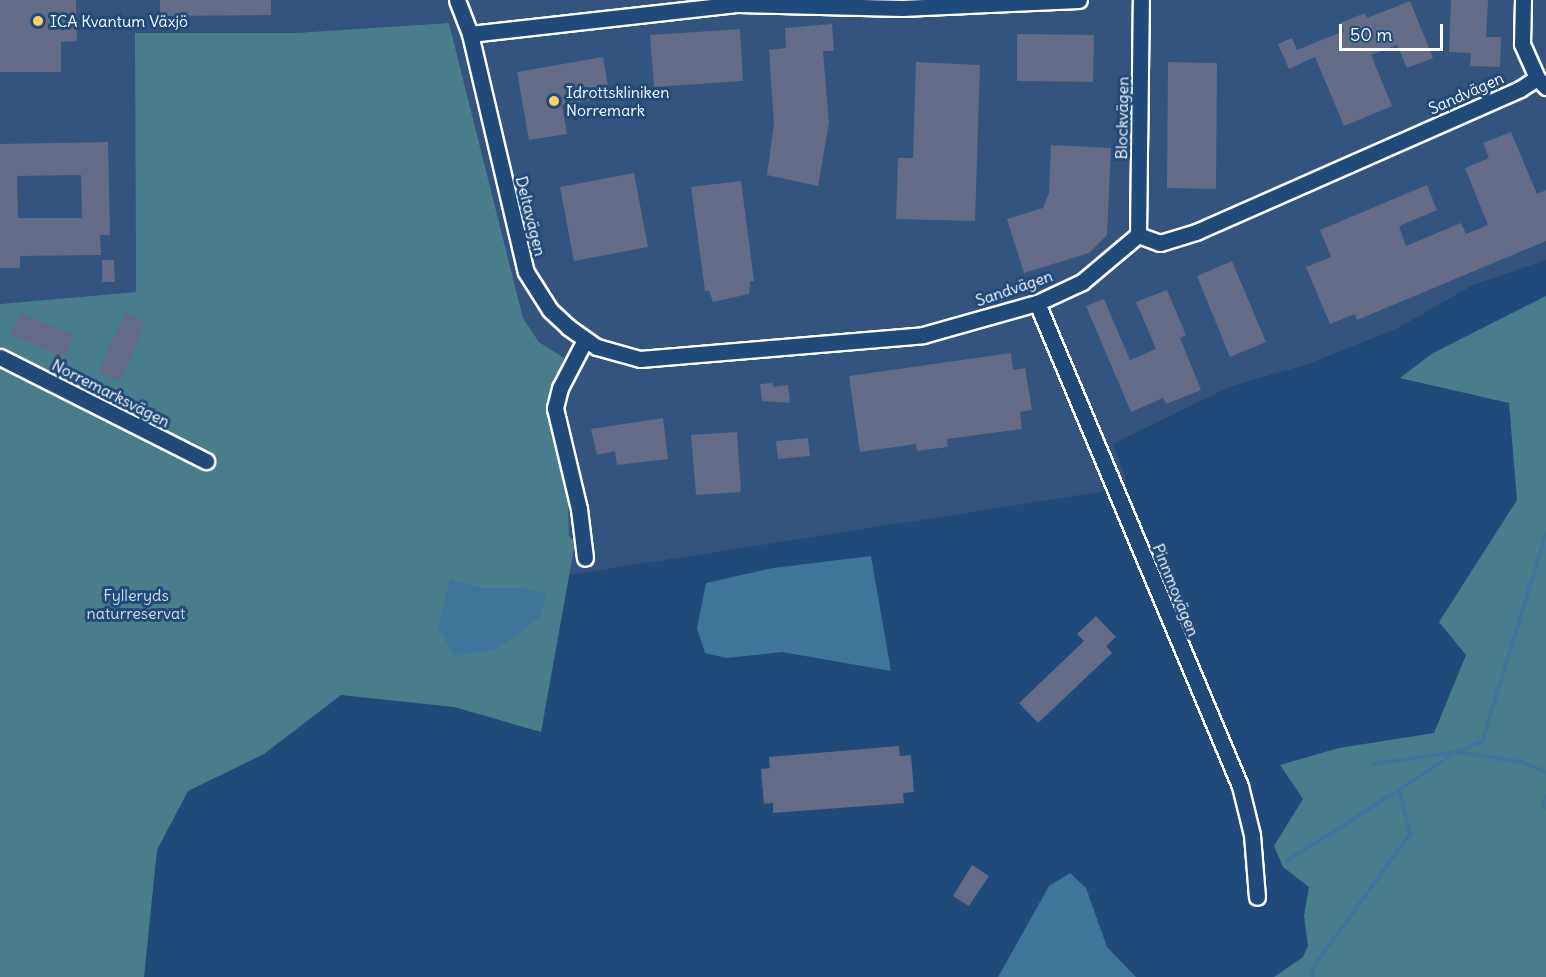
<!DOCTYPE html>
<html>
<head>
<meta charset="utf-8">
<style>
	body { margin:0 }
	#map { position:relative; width:1546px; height:977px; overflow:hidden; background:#1f4a7a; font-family:Delius,sans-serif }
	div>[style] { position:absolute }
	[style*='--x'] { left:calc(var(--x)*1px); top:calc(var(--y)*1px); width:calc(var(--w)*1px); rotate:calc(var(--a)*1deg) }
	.built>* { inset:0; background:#33547e }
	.green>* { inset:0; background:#487e8c }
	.water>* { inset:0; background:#3e759b }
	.stream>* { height:4px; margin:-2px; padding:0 2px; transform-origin:2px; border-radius:2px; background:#3e759b }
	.building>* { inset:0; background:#636b86 }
	.roads { filter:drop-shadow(2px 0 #fff) drop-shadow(-2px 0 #fff) drop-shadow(0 2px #fff) drop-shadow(0 -2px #fff) }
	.street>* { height:15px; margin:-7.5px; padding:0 7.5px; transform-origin:7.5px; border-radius:7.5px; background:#1f4a7a }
	.dots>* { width:16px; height:16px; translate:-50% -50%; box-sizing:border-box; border:3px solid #1f4a7a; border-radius:50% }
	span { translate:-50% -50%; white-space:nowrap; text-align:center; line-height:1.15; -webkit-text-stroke:6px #1f4a7a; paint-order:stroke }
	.poi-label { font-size:16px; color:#fff }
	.left { translate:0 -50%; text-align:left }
	.street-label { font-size:16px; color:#fff }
	.park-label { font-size:16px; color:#d1dfe2 }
	.scale { position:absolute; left:1339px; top:24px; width:104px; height:27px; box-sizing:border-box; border:3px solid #fff; border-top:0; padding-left:8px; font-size:18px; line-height:21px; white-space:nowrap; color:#fff; -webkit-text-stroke:4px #1f4a7a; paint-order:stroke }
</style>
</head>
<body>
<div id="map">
	<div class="built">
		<div style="clip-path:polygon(0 0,1546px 0,1546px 260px,1473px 285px,1398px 328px,1308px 364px,1229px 387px,1113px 444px,1126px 480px,1100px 492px,568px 575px,569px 536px,549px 394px,564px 358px,539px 342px,523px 318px,449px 23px,295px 33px,135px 33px,136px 292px,0 304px)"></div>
	</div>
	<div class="green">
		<div style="clip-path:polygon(449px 23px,523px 318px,539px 342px,564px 358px,549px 394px,553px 429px,572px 507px,568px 508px,569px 536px,575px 543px,541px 732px,454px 707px,341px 695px,264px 754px,188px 791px,157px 850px,144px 977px,0 977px,0 304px,136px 292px,135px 33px,295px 33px)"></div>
		<div style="clip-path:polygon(1546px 296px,1546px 977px,1274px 977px,1303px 957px,1308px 946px,1304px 916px,1309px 887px,1283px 867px,1274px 846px,1303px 799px,1280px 765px,1339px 748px,1434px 733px,1466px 655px,1439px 622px,1517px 500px,1509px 403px,1400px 378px,1433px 353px)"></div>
	</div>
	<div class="water">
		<div style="clip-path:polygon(871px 556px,891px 671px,782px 652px,726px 658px,705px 653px,697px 628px,706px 583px,773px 568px)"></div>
		<div style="clip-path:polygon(450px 579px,480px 588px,522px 588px,546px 594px,540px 618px,495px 650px,454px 656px,438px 626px)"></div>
		<div style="clip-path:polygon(1070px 873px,1086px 888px,1107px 947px,1136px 977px,998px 977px,1049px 886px)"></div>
	</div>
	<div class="stream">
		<div style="--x:1374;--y:764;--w:83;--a:-8.3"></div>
		<div style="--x:1456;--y:752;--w:67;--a:8.6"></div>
		<div style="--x:1522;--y:762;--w:26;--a:23"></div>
		<div style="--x:1546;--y:796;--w:9;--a:111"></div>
		<div style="--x:1543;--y:804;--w:5;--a:53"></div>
		<div style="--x:1287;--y:861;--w:133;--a:-32.4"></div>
		<div style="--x:1313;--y:977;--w:8;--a:-97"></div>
		<div style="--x:1312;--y:969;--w:167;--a:-54"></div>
		<div style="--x:1410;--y:834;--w:45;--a:-104"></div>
		<div style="--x:1399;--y:790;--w:69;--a:-33.7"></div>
		<div style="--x:1456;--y:752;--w:28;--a:-21"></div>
		<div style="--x:1482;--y:742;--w:218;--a:-72.9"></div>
	</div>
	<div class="building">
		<div style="clip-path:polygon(0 0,76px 0,77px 41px,61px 42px,61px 72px,0 72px)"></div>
		<div style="clip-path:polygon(160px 0,271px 0,271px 15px,160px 16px)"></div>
		<div style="clip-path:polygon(1451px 0,1488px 0,1486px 37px,1501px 37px,1500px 67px,1470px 66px,1471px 53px,1449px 52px)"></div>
		<div style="clip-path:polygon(1410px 1px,1433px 58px,1407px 68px,1397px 45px,1371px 55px,1392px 106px,1344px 126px,1315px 57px,1289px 69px,1278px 44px,1292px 38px,1297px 50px,1344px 31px,1340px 23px,1365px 13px,1367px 18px)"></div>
		<div style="clip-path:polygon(832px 24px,834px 51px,823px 51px,829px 123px,818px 186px,767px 175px,774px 124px,769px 50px,786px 48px,785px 28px)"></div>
		<div style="clip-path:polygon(740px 29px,743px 81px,654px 87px,650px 35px)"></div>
		<div style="clip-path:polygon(1017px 34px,1094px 35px,1093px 82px,1017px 81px)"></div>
		<div style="clip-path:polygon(603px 57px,610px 97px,562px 105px,567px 134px,529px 140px,517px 72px)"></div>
		<div style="clip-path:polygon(916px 62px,980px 65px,975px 221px,896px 219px,898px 158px,913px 158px)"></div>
		<div style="clip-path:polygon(1168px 62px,1217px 63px,1216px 189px,1167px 188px)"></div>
		<div style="clip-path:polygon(1511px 132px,1537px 194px,1546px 190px,1546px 241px,1357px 320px,1355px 314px,1330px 324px,1306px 267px,1331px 257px,1320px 230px,1427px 185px,1437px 210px,1399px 226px,1406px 246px,1461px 223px,1466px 234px,1488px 225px,1465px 168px,1489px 158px,1483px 143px)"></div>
		<div style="clip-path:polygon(evenodd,108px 142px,110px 235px,100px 235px,101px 255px,20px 256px,20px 268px,0 268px,0 144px,108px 142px,81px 175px,82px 218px,18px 218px,17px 176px,81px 175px)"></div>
		<div style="clip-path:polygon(1051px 145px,1111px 148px,1107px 235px,1089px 253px,1024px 273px,1007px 219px,1043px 208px,1049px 193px)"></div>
		<div style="clip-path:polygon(634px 173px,648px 247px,574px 261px,560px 187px)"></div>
		<div style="clip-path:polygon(741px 181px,754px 281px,750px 281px,749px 294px,713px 302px,709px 291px,705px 291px,691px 187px)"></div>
		<div style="clip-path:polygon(102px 260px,114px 260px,115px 282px,102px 282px)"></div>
		<div style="clip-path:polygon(1232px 261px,1266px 342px,1230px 357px,1197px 276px)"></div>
		<div style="clip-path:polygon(1167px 290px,1186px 335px,1180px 338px,1201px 390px,1166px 404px,1163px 398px,1131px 412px,1086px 306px,1104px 299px,1130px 360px,1156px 349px,1136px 302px)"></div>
		<div style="clip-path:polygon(21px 312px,74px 336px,64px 358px,11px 334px)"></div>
		<div style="clip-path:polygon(125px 313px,146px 323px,119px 381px,99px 371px)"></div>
		<div style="clip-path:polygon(1011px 353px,1013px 370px,1025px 368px,1032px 410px,1020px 412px,1022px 429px,947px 439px,948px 447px,917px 451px,916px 444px,860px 452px,849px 376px)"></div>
		<div style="clip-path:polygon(773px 383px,773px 387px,788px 385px,790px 403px,762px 401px,760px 384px)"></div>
		<div style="clip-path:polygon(663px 418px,668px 459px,617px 465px,615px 451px,597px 455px,591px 429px)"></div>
		<div style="clip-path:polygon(737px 432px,741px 492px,696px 495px,691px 435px)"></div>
		<div style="clip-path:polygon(808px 438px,810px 456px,778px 459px,776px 441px)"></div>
		<div style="clip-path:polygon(1096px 616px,1116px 637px,1106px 646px,1112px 653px,1038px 723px,1019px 703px,1084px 641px,1077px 634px)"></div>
		<div style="clip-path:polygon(899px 746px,900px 756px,911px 755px,914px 792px,903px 793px,904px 803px,773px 813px,773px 803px,764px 804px,761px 769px,770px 768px,769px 757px)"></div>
		<div style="clip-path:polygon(972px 865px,989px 876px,969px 906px,953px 896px)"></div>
	</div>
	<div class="roads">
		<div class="street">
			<div style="--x:457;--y:0;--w:36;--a:69"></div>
			<div style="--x:470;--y:34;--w:244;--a:76.8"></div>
			<div style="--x:526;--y:272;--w:45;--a:57.7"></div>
			<div style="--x:550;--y:310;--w:25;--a:43"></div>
			<div style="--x:568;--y:327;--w:35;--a:35"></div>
			<div style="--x:597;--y:347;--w:45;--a:15.6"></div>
			<div style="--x:640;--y:359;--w:284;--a:-4.8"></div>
			<div style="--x:923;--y:335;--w:118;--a:-15.7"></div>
			<div style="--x:1037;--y:303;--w:50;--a:-25"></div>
			<div style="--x:1082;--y:282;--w:73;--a:-40"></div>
			<div style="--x:1138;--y:235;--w:23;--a:20"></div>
			<div style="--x:1160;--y:243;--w:38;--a:-17"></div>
			<div style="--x:1196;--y:232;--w:354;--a:-23.8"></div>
			<div style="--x:1520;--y:89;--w:20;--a:-33"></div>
			<div style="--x:1537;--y:78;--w:13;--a:45"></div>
			<div style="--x:1523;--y:0;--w:44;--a:91.3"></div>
			<div style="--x:1522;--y:44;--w:37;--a:66"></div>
			<div style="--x:470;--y:34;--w:270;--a:-6.4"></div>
			<div style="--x:738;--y:4;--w:164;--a:1.4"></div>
			<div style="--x:902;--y:8;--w:177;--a:-2.6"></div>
			<div style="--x:1138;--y:235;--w:235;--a:-89.3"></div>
			<div style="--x:1037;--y:303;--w:524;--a:67.2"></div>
			<div style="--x:1240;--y:786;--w:50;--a:76.2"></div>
			<div style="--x:1252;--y:835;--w:62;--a:85.4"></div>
			<div style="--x:585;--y:340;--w:54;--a:117.5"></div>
			<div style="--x:560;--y:388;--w:21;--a:104"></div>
			<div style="--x:555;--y:408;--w:104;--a:76.6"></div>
			<div style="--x:579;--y:509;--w:49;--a:83"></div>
			<div style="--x:0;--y:357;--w:231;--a:26.8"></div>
		</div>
	</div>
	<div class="dots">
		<div style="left:38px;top:21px;background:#ffd166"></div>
		<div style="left:554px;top:101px;background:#ffd166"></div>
	</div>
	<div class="poi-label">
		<span class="left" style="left:50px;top:21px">ICA Kvantum Växjö</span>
		<span class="left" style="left:566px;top:101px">Idrottskliniken<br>Norremark</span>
	</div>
	<div class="street-label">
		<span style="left:1466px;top:93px;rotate:-24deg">Sandvägen</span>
		<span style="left:1122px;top:118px;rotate:-89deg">Blockvägen</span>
		<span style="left:531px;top:216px;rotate:76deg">Deltavägen</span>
		<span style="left:1014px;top:288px;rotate:-19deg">Sandvägen</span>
		<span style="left:111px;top:393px;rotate:27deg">Norremarksvägen</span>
		<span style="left:1176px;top:590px;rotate:68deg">Pinnmovägen</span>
	</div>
	<div class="park-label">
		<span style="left:136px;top:604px">Fylleryds<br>naturreservat</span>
	</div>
	<div class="scale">50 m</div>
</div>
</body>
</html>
